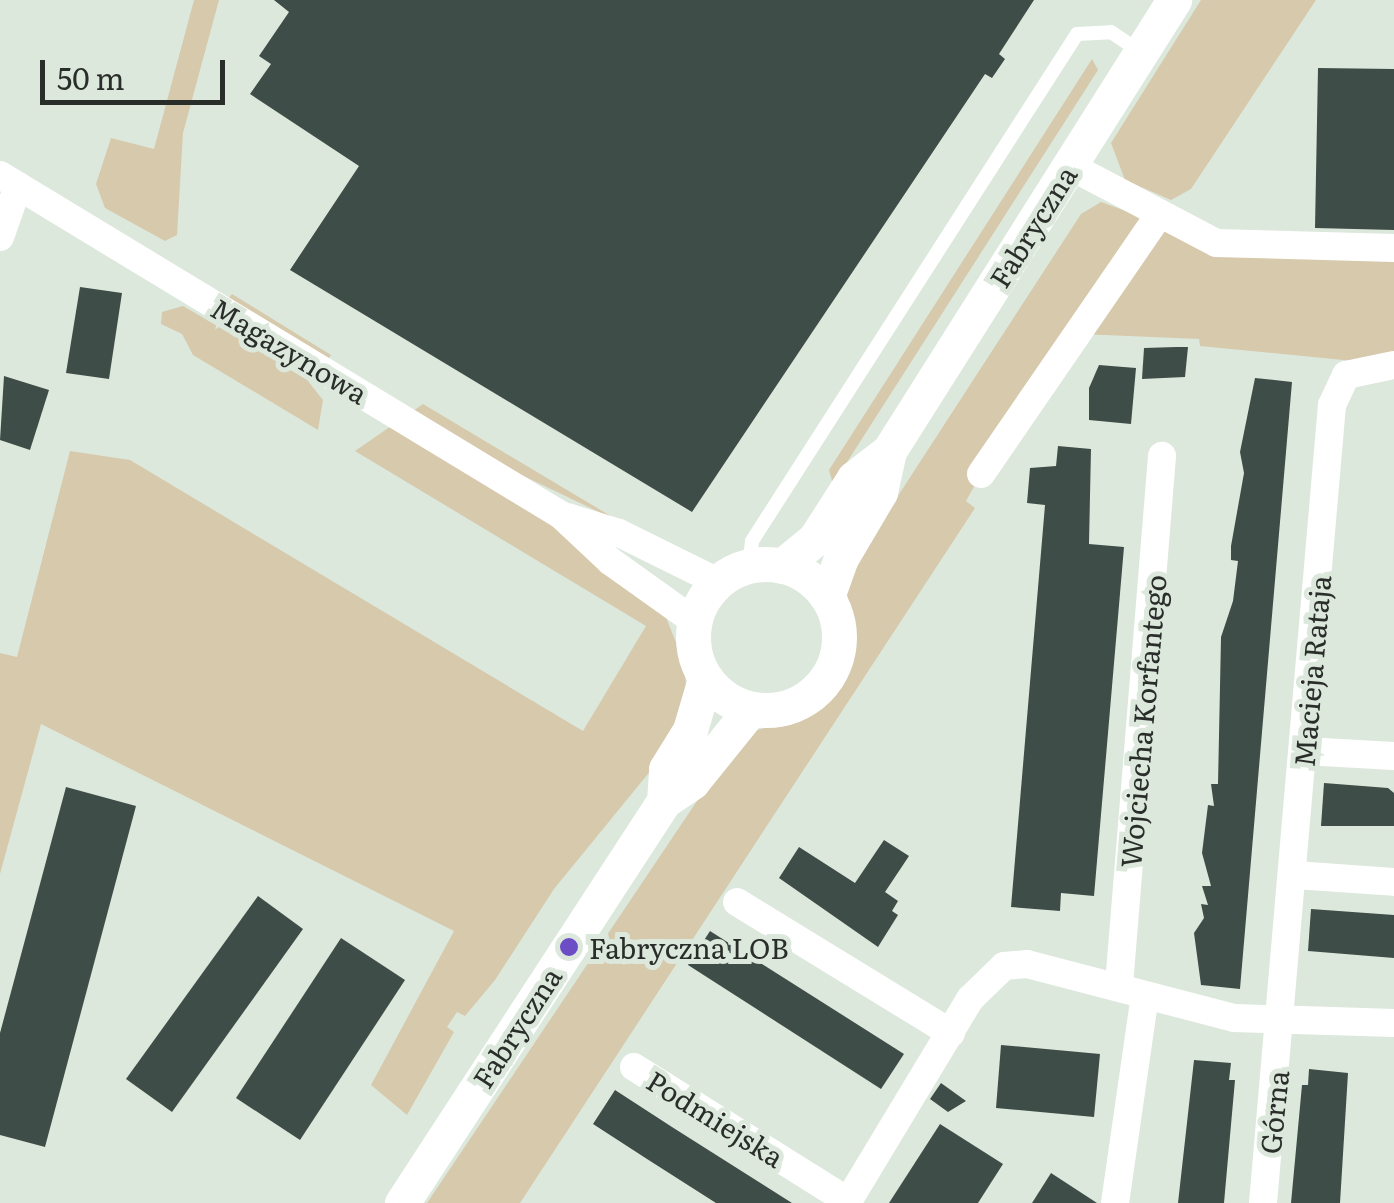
<!DOCTYPE html>
<html>
<head>
<meta charset="utf-8">
<style>
	body { margin:0 }
	#map { position:relative; width:1394px; height:1203px; overflow:hidden; background:#dde8dd; font-family:Literata,serif }
	div>[style] { position:absolute }
	[style*='--x'] { left:calc(var(--x)*1px); top:calc(var(--y)*1px); width:calc(var(--w)*1px); rotate:calc(var(--a)*1deg) }
	.green>* { inset:0; background:#d6c9ac }
	.building>* { inset:0; background:#3f4d48 }
	.service>* { height:14px; margin:-7px; padding:0 7px; transform-origin:7px; border-radius:7px; background:#fff }
	.minor>* { height:28px; margin:-14px; padding:0 14px; transform-origin:14px; border-radius:14px; background:#fff }
	.tertiary>* { height:35px; margin:-17.5px; padding:0 17.5px; transform-origin:17.5px; border-radius:17.5px; background:#fff }
	.tertiary>.ring { margin:-17.5px; padding:0; box-sizing:content-box; background:none; border:35px solid #fff; border-radius:50% }
	.dots>* { width:28px; height:28px; translate:-50% -50%; box-sizing:border-box; border:5px solid #dde8dd; border-radius:50% }
	span { translate:-50% -50%; white-space:nowrap; text-align:center; line-height:1.15; -webkit-text-stroke:10px #dde8dd; paint-order:stroke }
	.street-label { font-size:28px; color:#2a2e2a }
	.poi-label { font-size:28px; color:#2a2e2a }
	.left { translate:0 -50%; text-align:left }
	.scale { position:absolute; left:40px; top:60px; width:185px; height:45px; box-sizing:border-box; border:5px solid #2a2e2a; border-top:0; padding-left:12px; font-size:30px; line-height:35px; white-space:nowrap; color:#2a2e2a; -webkit-text-stroke:8px #dde8dd; paint-order:stroke }
</style>
</head>
<body>
<div id="map">
	<div class="green">
		<div style="clip-path:polygon(194px 0,219px 0,183px 133px,177px 235px,165px 241px,105px 208px,96px 184px,111px 138px,154px 149px)"></div>
		<div style="clip-path:polygon(1201px 0,1316px 0,1191px 189px,1171px 200px,1125px 180px,1111px 143px)"></div>
		<div style="clip-path:polygon(1092px 59px,1098px 70px,833px 484px,829px 470px)"></div>
		<div style="clip-path:polygon(1101px 202px,1192px 235px,1394px 248px,1394px 365px,1200px 346px,1199px 339px,1081px 334px,981px 474px,966px 501px,975px 508px,520px 1203px,427px 1203px,742px 734px,795px 720px,830px 698px,855px 636px,844px 579px,1081px 214px)"></div>
		<div style="clip-path:polygon(232px 294px,331px 355px,327px 361px,226px 301px)"></div>
		<div style="clip-path:polygon(183px 306px,304px 376px,323px 400px,318px 430px,193px 355px,182px 334px,161px 324px,162px 312px)"></div>
		<div style="clip-path:polygon(423px 404px,624px 524px,413px 423px,561px 515px,662px 607px,684px 663px,688px 710px,665px 753px,554px 889px,495px 980px,465px 1016px,457px 1012px,447px 1027px,454px 1032px,407px 1115px,371px 1085px,454px 931px,41px 724px,0 874px,0 653px,17px 657px,70px 451px,130px 460px,583px 731px,646px 626px,355px 451px)"></div>
	</div>
	<div class="building">
		<div style="clip-path:polygon(274px 0,1034px 0,999px 54px,1005px 59px,992px 78px,985px 74px,692px 512px,290px 270px,359px 166px,250px 94px,271px 64px,259px 56px,289px 12px)"></div>
		<div style="clip-path:polygon(1318px 68px,1394px 69px,1394px 230px,1315px 228px)"></div>
		<div style="clip-path:polygon(80px 287px,122px 293px,109px 379px,66px 373px)"></div>
		<div style="clip-path:polygon(1176px 347px,1188px 347px,1185px 377px,1142px 379px,1144px 348px)"></div>
		<div style="clip-path:polygon(1099px 365px,1136px 368px,1131px 424px,1089px 420px,1089px 388px)"></div>
		<div style="clip-path:polygon(4px 376px,49px 390px,30px 450px,0 440px)"></div>
		<div style="clip-path:polygon(1255px 378px,1292px 382px,1240px 989px,1201px 985px,1194px 933px,1204px 918px,1201px 904px,1208px 905px,1202px 886px,1211px 886px,1202px 853px,1208px 805px,1214px 806px,1211px 784px,1218px 784px,1221px 637px,1233px 601px,1238px 561px,1231px 560px,1231px 546px,1244px 473px,1240px 452px)"></div>
		<div style="clip-path:polygon(1058px 446px,1091px 449px,1089px 544px,1124px 547px,1094px 896px,1061px 893px,1060px 911px,1011px 907px,1045px 505px,1027px 503px,1030px 468px,1056px 466px)"></div>
		<div style="clip-path:polygon(1324px 783px,1388px 788px,1394px 793px,1394px 826px,1321px 826px)"></div>
		<div style="clip-path:polygon(66px 787px,136px 806px,45px 1147px,0 1135px,0 1033px)"></div>
		<div style="clip-path:polygon(884px 840px,909px 856px,885px 892px,898px 901px,892px 911px,898px 915px,878px 947px,779px 878px,799px 847px,855px 883px)"></div>
		<div style="clip-path:polygon(258px 896px,303px 929px,172px 1112px,126px 1079px)"></div>
		<div style="clip-path:polygon(1311px 909px,1394px 915px,1394px 958px,1308px 951px)"></div>
		<div style="clip-path:polygon(710px 931px,904px 1054px,881px 1089px,688px 965px)"></div>
		<div style="clip-path:polygon(341px 938px,405px 980px,300px 1140px,236px 1098px)"></div>
		<div style="clip-path:polygon(1001px 1045px,1100px 1054px,1094px 1117px,996px 1108px)"></div>
		<div style="clip-path:polygon(1194px 1060px,1231px 1063px,1229px 1080px,1235px 1080px,1224px 1203px,1178px 1203px)"></div>
		<div style="clip-path:polygon(1309px 1069px,1348px 1073px,1340px 1203px,1291px 1203px,1302px 1085px,1308px 1085px)"></div>
		<div style="clip-path:polygon(941px 1083px,966px 1101px,948px 1112px,930px 1099px)"></div>
		<div style="clip-path:polygon(615px 1090px,672px 1127px,792px 1203px,716px 1203px,647px 1159px,593px 1124px)"></div>
		<div style="clip-path:polygon(940px 1124px,1003px 1164px,978px 1203px,889px 1203px)"></div>
		<div style="clip-path:polygon(1051px 1173px,1097px 1203px,1032px 1203px)"></div>
	</div>
	<div class="service">
		<div style="--x:749;--y:566;--w:25;--a:-83"></div>
		<div style="--x:752;--y:541;--w:602;--a:-57.34"></div>
		<div style="--x:1077;--y:34;--w:34;--a:-3"></div>
		<div style="--x:1111;--y:32;--w:36;--a:34"></div>
	</div>
	<div class="minor">
		<div style="--x:1070;--y:166;--w:165;--a:27.8"></div>
		<div style="--x:1216;--y:243;--w:178;--a:1.6"></div>
		<div style="--x:0;--y:175;--w:656;--a:31.22"></div>
		<div style="--x:561;--y:515;--w:67;--a:43.2"></div>
		<div style="--x:610;--y:561;--w:103;--a:35.5"></div>
		<div style="--x:0;--y:237;--w:54;--a:-70.6"></div>
		<div style="--x:981;--y:474;--w:313;--a:-55.5"></div>
		<div style="--x:567;--y:517;--w:54;--a:17.1"></div>
		<div style="--x:619;--y:533;--w:110;--a:26.3"></div>
		<div style="--x:1305;--y:751;--w:89;--a:3.2"></div>
		<div style="--x:1295;--y:875;--w:99;--a:4"></div>
		<div style="--x:737;--y:902;--w:251;--a:31.5"></div>
		<div style="--x:1119;--y:985;--w:531;--a:-85.35"></div>
		<div style="--x:634;--y:1067;--w:252;--a:32.1"></div>
		<div style="--x:847;--y:1203;--w:238;--a:-58.9"></div>
		<div style="--x:970;--y:999;--w:47;--a:-44.1"></div>
		<div style="--x:1004;--y:966;--w:23;--a:-5"></div>
		<div style="--x:1027;--y:964;--w:214;--a:14.6"></div>
		<div style="--x:1234;--y:1018;--w:160;--a:1.8"></div>
		<div style="--x:1115;--y:1203;--w:209;--a:-81.8"></div>
		<div style="--x:1263;--y:1203;--w:801;--a:-85.06"></div>
		<div style="--x:1332;--y:405;--w:33;--a:-65"></div>
		<div style="--x:1346;--y:375;--w:49;--a:-11.8"></div>
	</div>
	<div class="tertiary">
		<div class="ring" style="left:693px;top:564px;width:111px;height:111px"></div>
		<div style="--x:782;--y:566;--w:43;--a:-39.3"></div>
		<div style="--x:815;--y:539;--w:72;--a:-57.4"></div>
		<div style="--x:854;--y:478;--w:44;--a:-37.6"></div>
		<div style="--x:889;--y:451;--w:534;--a:-57.71"></div>
		<div style="--x:827;--y:597;--w:41;--a:-70.3"></div>
		<div style="--x:841;--y:558;--w:77;--a:-59.4"></div>
		<div style="--x:880;--y:492;--w:42;--a:-77.6"></div>
		<div style="--x:664;--y:801;--w:32;--a:-86"></div>
		<div style="--x:666;--y:769;--w:46;--a:-58.4"></div>
		<div style="--x:690;--y:730;--w:53;--a:-73.6"></div>
		<div style="--x:402;--y:1203;--w:480;--a:-56.9"></div>
		<div style="--x:664;--y:801;--w:34;--a:-34"></div>
		<div style="--x:692;--y:782;--w:94;--a:-51.1"></div>
	</div>
	<div class="dots">
		<div style="left:569px;top:947px;background:#6d4dc6"></div>
	</div>
	<div class="street-label">
		<span style="left:1032px;top:226px;rotate:-58deg">Fabryczna</span>
		<span style="left:290px;top:350px;rotate:31deg">Magazynowa</span>
		<span style="left:1311px;top:671px;rotate:-85deg">Macieja Rataja</span>
		<span style="left:1142px;top:721px;rotate:-85deg">Wojciecha Korfantego</span>
		<span style="left:516px;top:1027px;rotate:-57deg">Fabryczna</span>
		<span style="left:1273px;top:1112px;rotate:-84deg">Górna</span>
		<span style="left:716px;top:1118px;rotate:32deg">Podmiejska</span>
	</div>
	<div class="poi-label">
		<span class="left" style="left:589px;top:947px">Fabryczna LOB</span>
	</div>
	<div class="scale">50 m</div>
</div>
</body>
</html>
